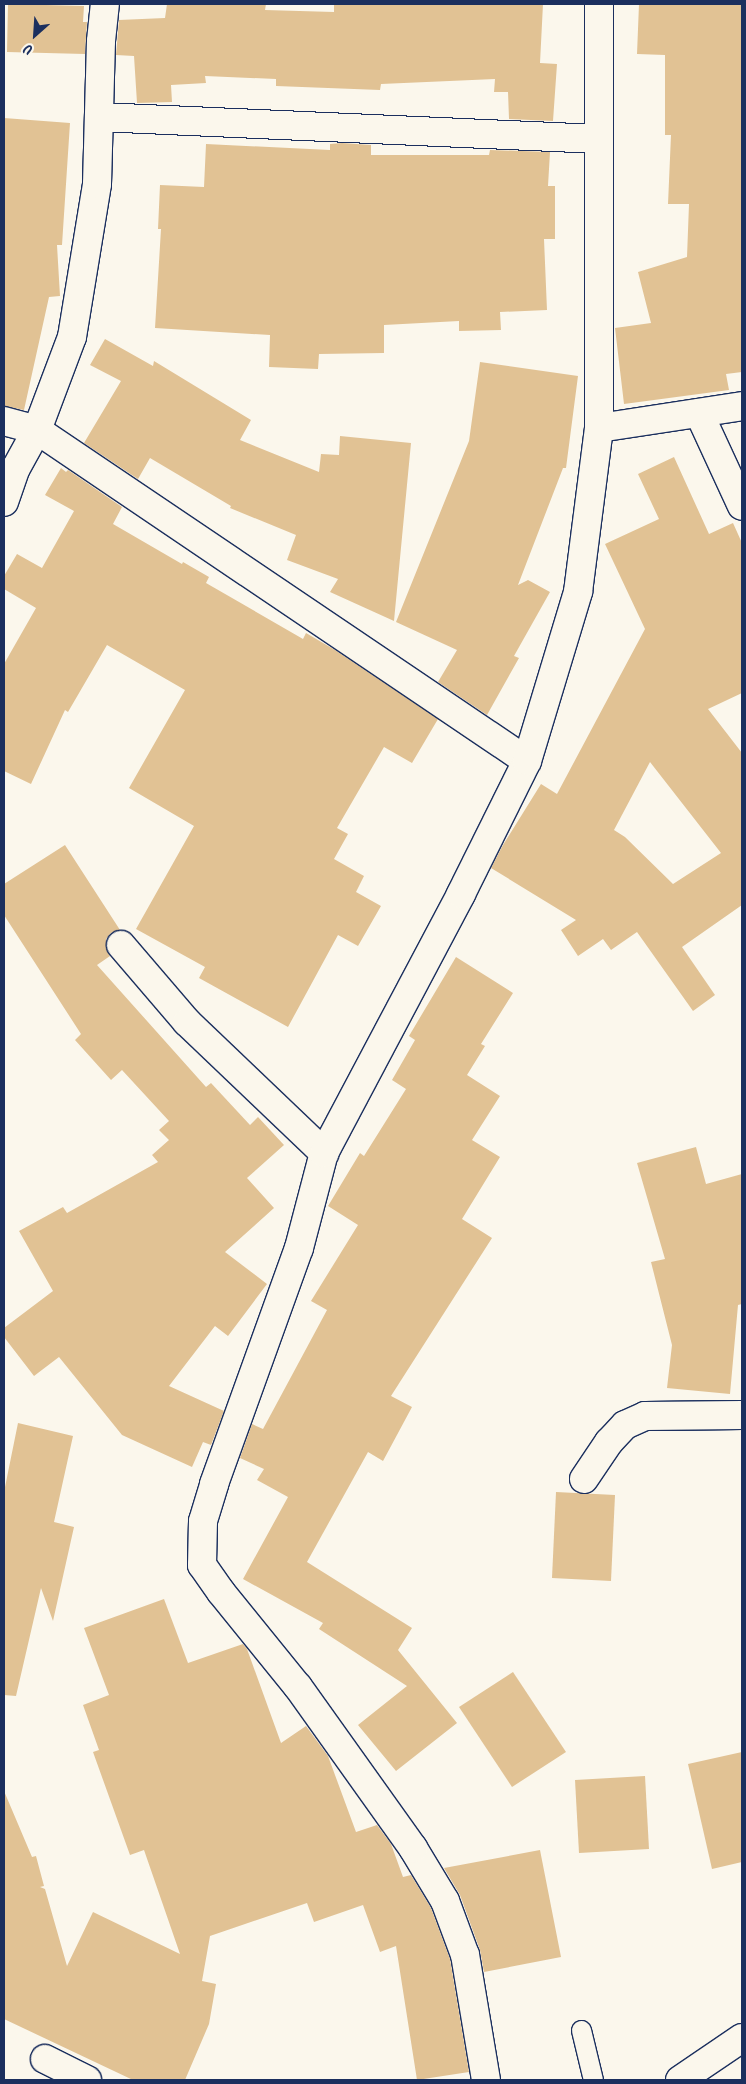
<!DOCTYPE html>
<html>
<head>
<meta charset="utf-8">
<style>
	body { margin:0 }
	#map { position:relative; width:746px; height:2084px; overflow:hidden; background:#fbf7ec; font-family:Kalam,sans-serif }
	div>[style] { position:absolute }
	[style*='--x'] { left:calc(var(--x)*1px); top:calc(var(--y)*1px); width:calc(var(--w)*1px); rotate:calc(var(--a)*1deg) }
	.building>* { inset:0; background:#e1c294 }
	.roads { filter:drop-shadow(1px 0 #1b2f5e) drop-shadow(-1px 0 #1b2f5e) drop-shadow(0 1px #1b2f5e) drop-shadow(0 -1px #1b2f5e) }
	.lane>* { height:19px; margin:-9.5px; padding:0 9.5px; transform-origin:9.5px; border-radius:9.5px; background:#fbf7ec }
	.street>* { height:28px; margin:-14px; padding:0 14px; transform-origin:14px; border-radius:14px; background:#fbf7ec }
	.secondary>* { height:28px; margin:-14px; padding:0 14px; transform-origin:14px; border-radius:14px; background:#fbf7ec }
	span { translate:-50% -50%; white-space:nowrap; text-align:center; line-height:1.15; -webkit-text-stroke:4.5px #fbf7ec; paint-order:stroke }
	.frame { position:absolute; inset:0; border:5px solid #1b2f5e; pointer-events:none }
	.north { position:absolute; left:10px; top:10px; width:50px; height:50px; -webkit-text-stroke:4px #fbf7ec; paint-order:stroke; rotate:206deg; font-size:14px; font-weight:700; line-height:20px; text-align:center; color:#1b2f5e }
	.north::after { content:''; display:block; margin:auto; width:18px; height:22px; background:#1b2f5e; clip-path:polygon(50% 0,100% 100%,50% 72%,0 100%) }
</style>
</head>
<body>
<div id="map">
	<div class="building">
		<div style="clip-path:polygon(8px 4px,84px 6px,83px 22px,87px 22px,85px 54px,7px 52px)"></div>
		<div style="clip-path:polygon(167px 4px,266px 4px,265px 10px,334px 12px,334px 4px,543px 4px,540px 63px,557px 64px,553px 121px,509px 119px,508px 92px,494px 92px,495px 79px,381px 84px,380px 90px,276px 86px,276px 79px,205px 76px,206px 83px,171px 85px,172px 102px,137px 103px,134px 56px,116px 55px,119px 20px,165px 18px)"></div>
		<div style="clip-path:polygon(639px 4px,742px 4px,742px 372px,726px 374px,729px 390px,624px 404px,615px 328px,651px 323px,638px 272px,687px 257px,689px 204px,668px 204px,671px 135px,665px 135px,665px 55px,637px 54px)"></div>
		<div style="clip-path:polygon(4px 118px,70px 123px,62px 245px,57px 245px,60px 296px,49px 297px,24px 410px,4px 406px)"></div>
		<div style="clip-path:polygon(342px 143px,371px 145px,371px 155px,489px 155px,490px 150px,550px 152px,548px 186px,555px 186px,555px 239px,544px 239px,547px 310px,500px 312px,501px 330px,459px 331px,459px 321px,384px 325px,384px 353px,319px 354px,318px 369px,269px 367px,270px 335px,155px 328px,161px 229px,158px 229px,160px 185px,204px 187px,206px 144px,330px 150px,330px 144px)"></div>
		<div style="clip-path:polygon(105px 339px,153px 366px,154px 361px,251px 420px,240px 440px,319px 472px,321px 454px,339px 455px,340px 436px,411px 443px,394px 621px,330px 592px,338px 579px,287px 560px,296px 535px,230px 508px,231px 506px,150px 458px,138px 479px,84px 443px,121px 381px,90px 365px)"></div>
		<div style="clip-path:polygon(480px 362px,578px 376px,566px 468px,563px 468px,518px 585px,528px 580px,550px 592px,514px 656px,519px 658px,487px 715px,438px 682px,457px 650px,396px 622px,469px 441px)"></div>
		<div style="clip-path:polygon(evenodd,674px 457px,709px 534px,733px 523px,742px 543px,742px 693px,708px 709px,742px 753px,742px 905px,682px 947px,715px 995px,693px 1011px,637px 932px,611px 950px,603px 939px,578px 956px,561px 930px,576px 920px,491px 868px,503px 845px,541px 784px,557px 794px,645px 629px,605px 544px,659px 519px,638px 474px,674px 457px,650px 762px,721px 853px,673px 884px,625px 837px,614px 830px,650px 762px)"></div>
		<div style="clip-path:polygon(61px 468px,66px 472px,68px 470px,122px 507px,113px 524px,182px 564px,183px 562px,209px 577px,206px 583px,303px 639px,306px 633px,335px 650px,438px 719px,412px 763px,384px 747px,337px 828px,348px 834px,334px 859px,364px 876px,356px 892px,381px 906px,358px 946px,338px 935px,288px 1027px,199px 978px,205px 967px,136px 929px,194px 826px,129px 788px,185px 690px,107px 645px,68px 712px,65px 710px,31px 784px,4px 771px,4px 664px,36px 608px,4px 589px,4px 576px,17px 554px,42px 568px,74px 511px,45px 495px)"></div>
		<div style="clip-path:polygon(65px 845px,120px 930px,111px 933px,106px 939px,106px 948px,110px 956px,97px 965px,206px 1087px,211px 1083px,250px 1125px,258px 1117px,284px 1145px,247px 1178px,274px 1208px,225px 1252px,267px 1284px,228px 1336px,215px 1326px,169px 1386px,224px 1411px,211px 1445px,203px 1442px,192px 1467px,122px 1435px,59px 1357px,34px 1376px,4px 1337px,4px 1328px,53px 1291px,19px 1231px,63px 1207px,67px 1213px,158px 1162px,152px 1155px,169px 1140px,159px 1130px,169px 1121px,122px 1070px,111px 1080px,75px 1040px,81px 1034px,4px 915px,4px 884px)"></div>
		<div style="clip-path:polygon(456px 957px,513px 993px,481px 1044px,485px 1046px,467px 1075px,500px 1096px,472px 1140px,500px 1157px,462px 1219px,492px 1238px,391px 1396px,412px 1407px,383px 1461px,368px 1452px,307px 1562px,412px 1628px,398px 1650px,457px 1723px,396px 1771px,358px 1725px,407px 1686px,319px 1629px,323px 1623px,243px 1579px,288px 1497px,257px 1480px,264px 1469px,240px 1458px,252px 1424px,263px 1429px,327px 1310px,311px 1301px,358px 1225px,328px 1206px,360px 1153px,364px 1156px,406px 1089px,392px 1080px,415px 1040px,409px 1036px)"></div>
		<div style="clip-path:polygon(696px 1147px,706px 1184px,742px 1174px,742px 1304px,738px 1305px,730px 1394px,667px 1388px,672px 1345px,651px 1262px,665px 1259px,637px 1163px)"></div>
		<div style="clip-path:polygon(18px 1423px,73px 1436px,54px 1522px,74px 1527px,53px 1621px,41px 1588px,16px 1696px,4px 1695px,4px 1492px)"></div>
		<div style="clip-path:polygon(556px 1492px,615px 1495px,611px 1581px,552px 1578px)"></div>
		<div style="clip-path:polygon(164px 1599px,188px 1663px,243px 1644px,247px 1649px,281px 1743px,306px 1726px,328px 1756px,356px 1832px,377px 1825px,391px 1844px,403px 1877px,411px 1875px,431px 1908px,450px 1959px,469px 2072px,417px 2080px,396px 1946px,380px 1952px,363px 1905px,314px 1922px,307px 1903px,210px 1936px,202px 1981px,216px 1984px,209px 2024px,185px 2080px,133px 2080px,4px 2019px,4px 1791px,32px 1857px,36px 1856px,44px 1886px,40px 1887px,45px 1889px,67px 1966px,93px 1912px,180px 1954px,144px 1850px,130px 1855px,93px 1752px,99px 1750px,83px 1705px,109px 1695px,84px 1628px)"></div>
		<div style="clip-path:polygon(513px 1672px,566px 1752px,512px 1787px,459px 1707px)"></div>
		<div style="clip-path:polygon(742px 1752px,742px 1862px,712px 1869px,688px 1764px)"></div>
		<div style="clip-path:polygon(645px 1776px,649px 1849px,579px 1853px,575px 1780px)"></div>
		<div style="clip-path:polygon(540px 1850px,561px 1957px,484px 1972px,480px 1950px,460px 1895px,444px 1868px)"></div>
	</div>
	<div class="roads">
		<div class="lane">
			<div style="--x:581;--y:2030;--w:51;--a:76.5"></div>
		</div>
		<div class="street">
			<div style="--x:99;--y:117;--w:500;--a:2.52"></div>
			<div style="--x:699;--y:413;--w:102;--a:65.2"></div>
			<div style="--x:4;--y:421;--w:34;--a:15"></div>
			<div style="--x:37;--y:430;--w:591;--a:34.04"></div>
			<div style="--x:599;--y:428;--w:145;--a:-8.7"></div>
			<div style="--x:4;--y:502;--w:36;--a:-71"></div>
			<div style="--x:16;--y:468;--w:43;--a:-61.1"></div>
			<div style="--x:37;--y:430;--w:99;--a:-69.4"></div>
			<div style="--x:72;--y:337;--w:155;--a:-80.7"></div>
			<div style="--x:97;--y:184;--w:143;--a:-88.4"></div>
			<div style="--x:101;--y:41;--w:37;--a:-84"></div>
			<div style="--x:121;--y:945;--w:101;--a:49.4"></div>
			<div style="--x:187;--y:1022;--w:190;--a:43.7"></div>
			<div style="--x:584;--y:1479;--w:45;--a:-56"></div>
			<div style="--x:609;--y:1442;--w:23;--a:-47"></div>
			<div style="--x:625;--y:1425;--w:22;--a:-24"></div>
			<div style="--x:645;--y:1416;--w:97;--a:-0.6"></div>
			<div style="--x:45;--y:2059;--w:47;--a:26.6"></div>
			<div style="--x:486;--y:2080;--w:127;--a:-99.5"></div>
			<div style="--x:465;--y:1955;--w:58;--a:-110.3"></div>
			<div style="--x:445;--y:1901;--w:62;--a:-121.1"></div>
			<div style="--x:413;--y:1848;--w:198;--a:-125.5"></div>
			<div style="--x:298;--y:1687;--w:122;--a:-129"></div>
			<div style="--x:221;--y:1592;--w:33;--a:-125"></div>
			<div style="--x:202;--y:1565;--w:44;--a:-88.7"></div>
			<div style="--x:203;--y:1521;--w:39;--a:-73"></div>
			<div style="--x:214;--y:1484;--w:251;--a:-70.2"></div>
			<div style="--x:299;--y:1248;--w:98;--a:-75.3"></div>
			<div style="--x:324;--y:1153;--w:293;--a:-62.1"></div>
			<div style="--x:461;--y:894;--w:148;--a:-63.6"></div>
			<div style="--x:527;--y:761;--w:177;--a:-73.2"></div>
			<div style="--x:578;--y:592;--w:165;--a:-82.7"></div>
			<div style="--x:599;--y:428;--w:424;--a:-90"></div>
		</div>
		<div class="secondary">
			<div style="--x:680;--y:2080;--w:75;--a:-34.1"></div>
		</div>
	</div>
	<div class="frame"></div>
	<div class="north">U</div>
</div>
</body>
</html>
